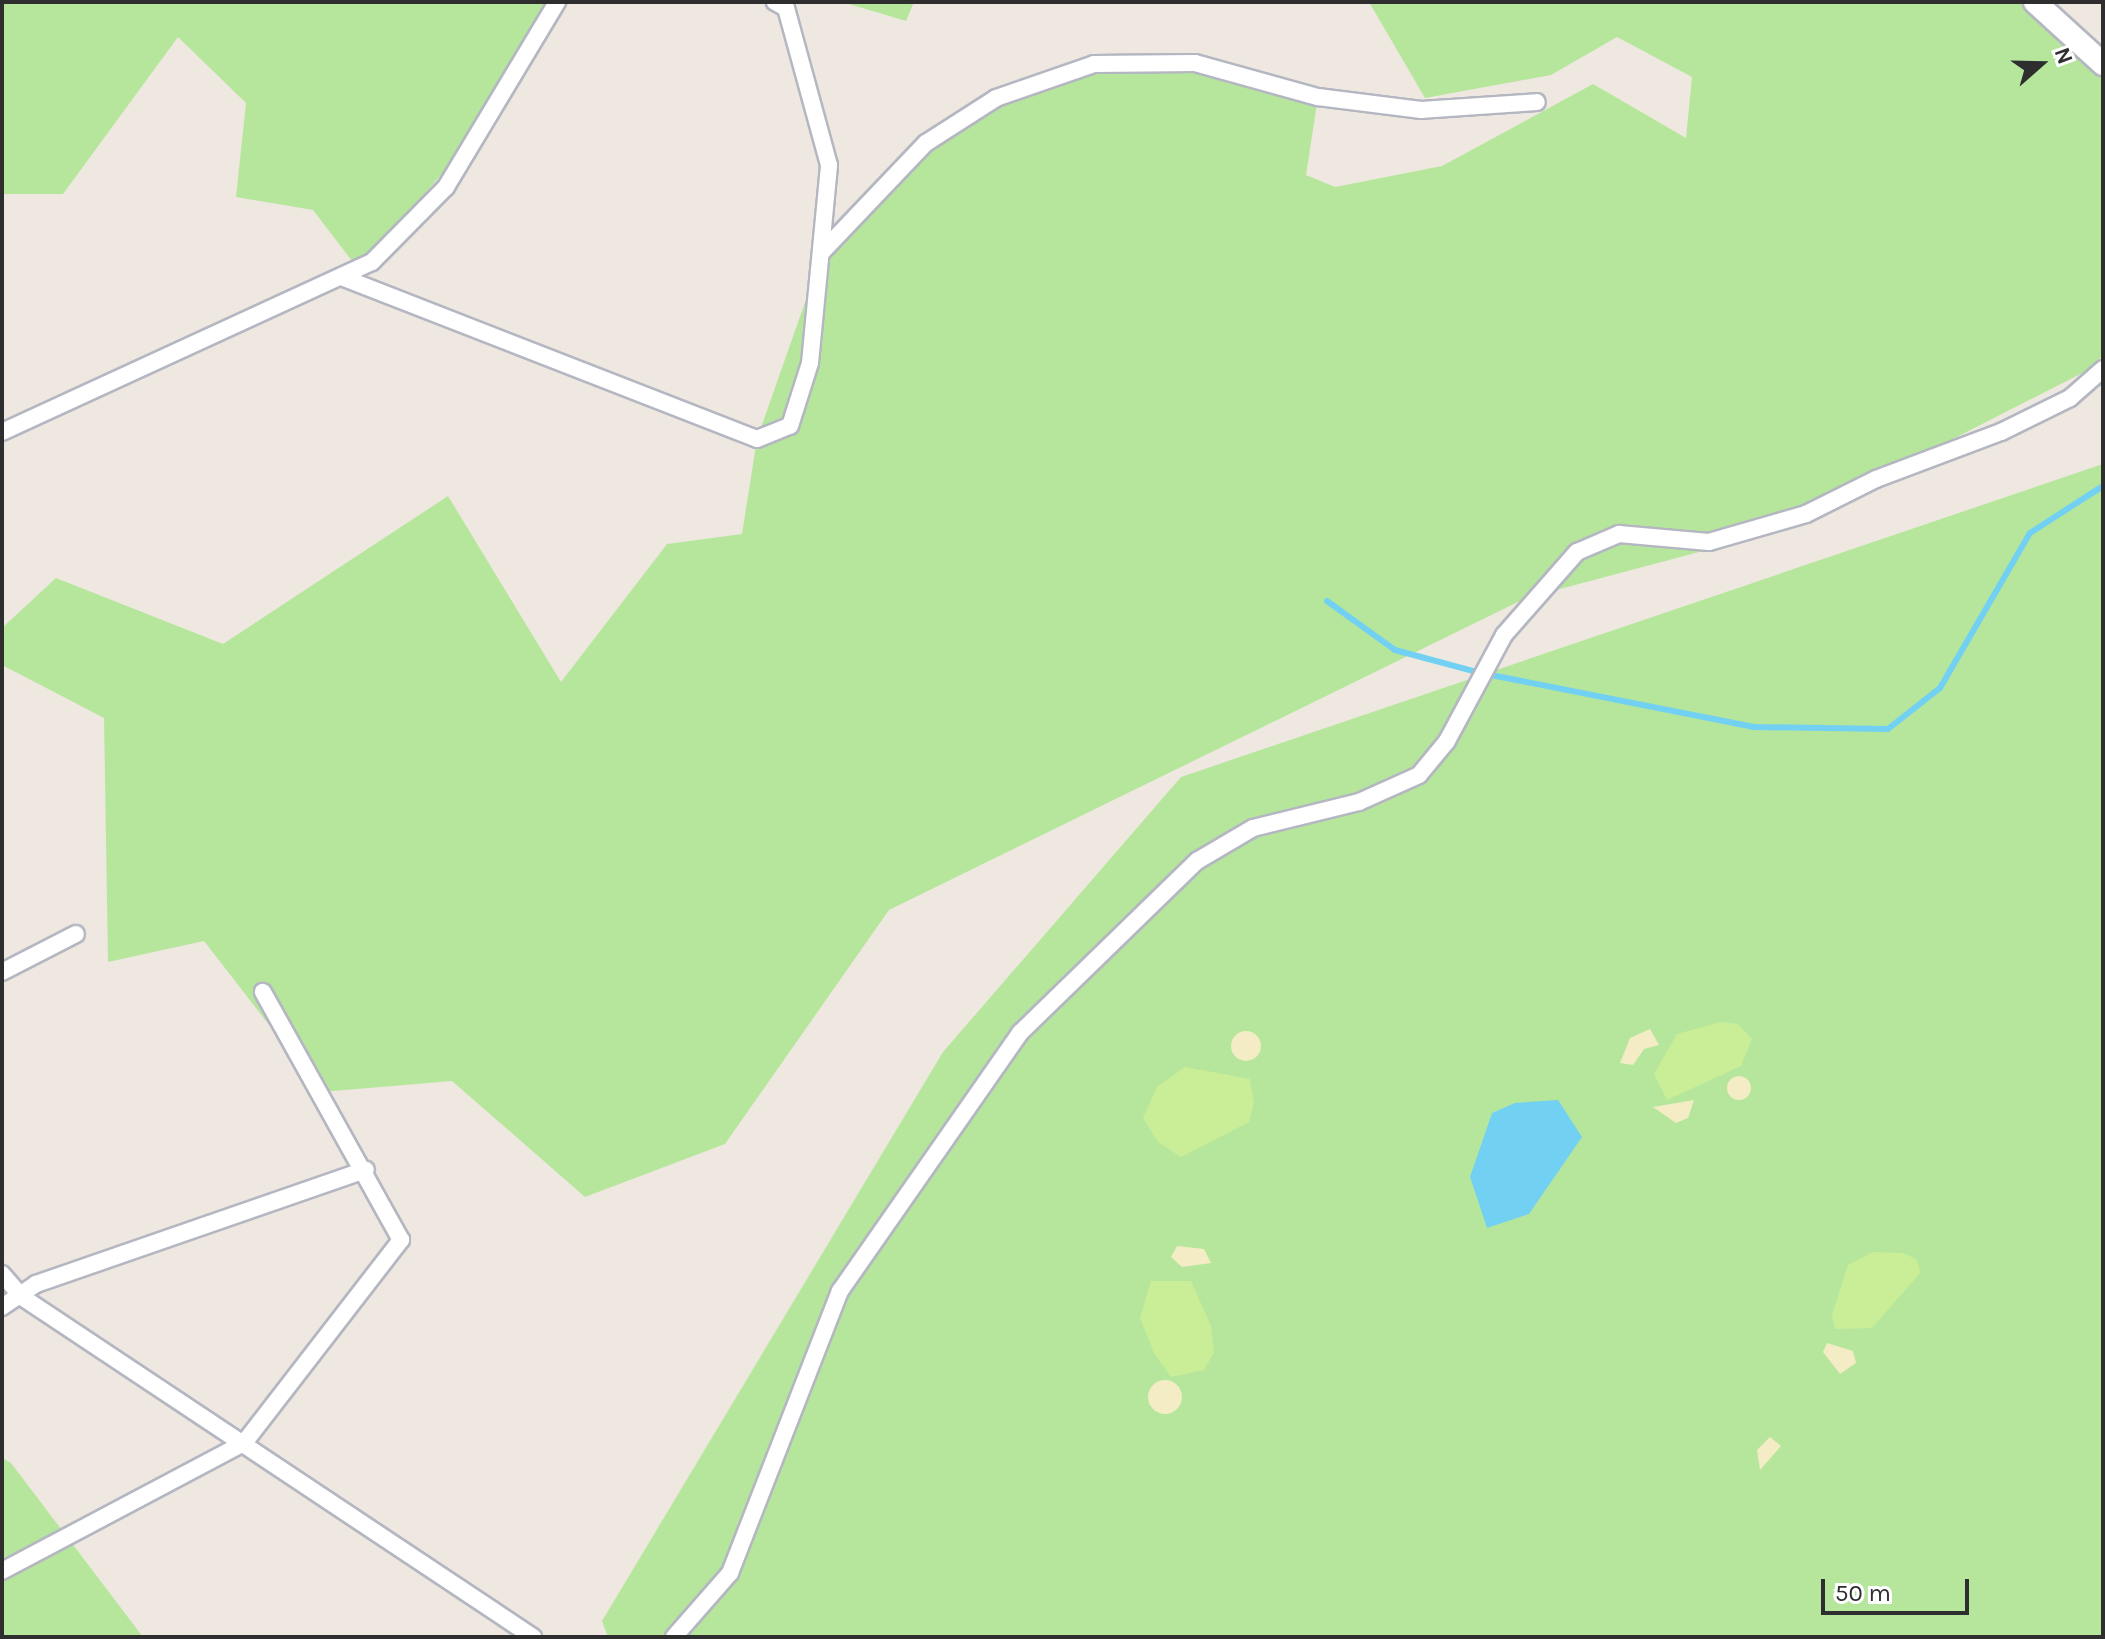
<!DOCTYPE html>
<html>
<head>
<meta charset="utf-8">
<style>
	body { margin:0 }
	#map { position:relative; width:2105px; height:1639px; overflow:hidden; background:#efe8e0; font-family:Karla,sans-serif }
	div>[style] { position:absolute }
	[style*='--x'] { left:calc(var(--x)*1px); top:calc(var(--y)*1px); width:calc(var(--w)*1px); rotate:calc(var(--a)*1deg) }
	.green>* { inset:0; background:#b6e69c }
	.sand>* { inset:0; background:#f4ecc4 }
	.round { border-radius:50% }
	.pitch>* { inset:0; background:#caed98 }
	.water>* { inset:0; background:#72d1f2 }
	.stream>* { height:6px; margin:-3px; padding:0 3px; transform-origin:3px; border-radius:3px; background:#72d1f2 }
	.roads { filter:drop-shadow(2px 0 #b4b7c1) drop-shadow(-2px 0 #b4b7c1) drop-shadow(0 2px #b4b7c1) drop-shadow(0 -2px #b4b7c1) }
	.street>* { height:16px; margin:-8px; padding:0 8px; transform-origin:8px; border-radius:8px; background:#fff }
	.secondary>* { height:22px; margin:-11px; padding:0 11px; transform-origin:11px; border-radius:11px; background:#fff }
	span { translate:-50% -50%; white-space:nowrap; text-align:center; line-height:1.15; -webkit-text-stroke:8px #fff; paint-order:stroke }
	.frame { position:absolute; inset:0; border:4px solid #2e2e2e; pointer-events:none }
	.north { position:absolute; left:2001px; top:24px; width:80px; height:80px; -webkit-text-stroke:6px #fff; paint-order:stroke; rotate:70deg; font-size:22px; font-weight:700; line-height:32px; text-align:center; color:#2e2e2e }
	.north::after { content:''; display:block; margin:auto; width:28px; height:36px; background:#2e2e2e; clip-path:polygon(50% 0,100% 100%,50% 72%,0 100%) }
	.scale { position:absolute; left:1821px; top:1579px; width:148px; height:36px; box-sizing:border-box; border:4px solid #2e2e2e; border-top:0; padding-left:10px; font-size:24px; line-height:28px; white-space:nowrap; color:#2e2e2e; -webkit-text-stroke:6px #fff; paint-order:stroke }
</style>
</head>
<body>
<div id="map">
	<div class="green">
		<div style="clip-path:polygon(2px 2px,555px 2px,489px 119px,359px 270px,313px 210px,236px 197px,246px 103px,178px 37px,63px 194px,2px 194px)"></div>
		<div style="clip-path:polygon(842px 2px,914px 2px,906px 21px)"></div>
		<div style="clip-path:polygon(1369px 2px,2041px 2px,2103px 58px,2103px 355px,2090px 369px,1767px 534px,1526px 598px,889px 910px,725px 1144px,585px 1197px,452px 1081px,321px 1092px,204px 941px,108px 962px,104px 718px,2px 665px,2px 628px,56px 578px,223px 644px,448px 496px,561px 682px,667px 544px,742px 534px,757px 439px,823px 251px,980px 108px,1140px 61px,1318px 97px,1306px 175px,1335px 187px,1442px 166px,1593px 84px,1686px 138px,1692px 77px,1617px 37px,1551px 75px,1425px 98px)"></div>
		<div style="clip-path:polygon(2103px 464px,2103px 1637px,608px 1637px,602px 1621px,943px 1052px,1181px 777px)"></div>
		<div style="clip-path:polygon(2px 1458px,11px 1463px,143px 1637px,2px 1637px)"></div>
	</div>
	<div class="sand">
		<div style="clip-path:polygon(1650px 1029px,1659px 1045px,1644px 1049px,1633px 1065px,1620px 1063px,1630px 1038px)"></div>
		<div class="round" style="left:1231px;top:1031px;width:30px;height:30px"></div>
		<div class="round" style="left:1727px;top:1076px;width:24px;height:24px"></div>
		<div style="clip-path:polygon(1694px 1100px,1688px 1118px,1676px 1123px,1653px 1107px)"></div>
		<div style="clip-path:polygon(1177px 1246px,1204px 1249px,1211px 1263px,1182px 1267px,1171px 1257px)"></div>
		<div style="clip-path:polygon(1827px 1343px,1853px 1351px,1856px 1363px,1840px 1374px,1823px 1352px)"></div>
		<div class="round" style="left:1148px;top:1380px;width:34px;height:34px"></div>
		<div style="clip-path:polygon(1770px 1437px,1781px 1446px,1760px 1470px,1757px 1450px)"></div>
	</div>
	<div class="pitch">
		<div style="clip-path:polygon(1721px 1022px,1738px 1024px,1752px 1039px,1741px 1066px,1667px 1100px,1654px 1074px,1677px 1034px)"></div>
		<div style="clip-path:polygon(1185px 1067px,1250px 1079px,1254px 1103px,1249px 1122px,1181px 1157px,1158px 1142px,1143px 1118px,1157px 1087px)"></div>
		<div style="clip-path:polygon(1873px 1252px,1903px 1253px,1916px 1259px,1921px 1272px,1872px 1328px,1835px 1329px,1832px 1315px,1848px 1265px)"></div>
		<div style="clip-path:polygon(1151px 1281px,1191px 1281px,1211px 1326px,1214px 1352px,1204px 1370px,1171px 1377px,1154px 1353px,1140px 1318px)"></div>
	</div>
	<div class="water">
		<div style="clip-path:polygon(1558px 1100px,1582px 1137px,1529px 1214px,1487px 1228px,1470px 1177px,1492px 1113px,1515px 1103px)"></div>
	</div>
	<div class="stream">
		<div style="--x:1327;--y:601;--w:84;--a:35.8"></div>
		<div style="--x:1395;--y:650;--w:89;--a:15"></div>
		<div style="--x:1481;--y:673;--w:277;--a:11.2"></div>
		<div style="--x:1753;--y:727;--w:135;--a:0.8"></div>
		<div style="--x:1888;--y:729;--w:66;--a:-38.3"></div>
		<div style="--x:1940;--y:688;--w:179;--a:-59.9"></div>
		<div style="--x:2030;--y:533;--w:87;--a:-32.8"></div>
	</div>
	<div class="roads">
		<div class="street">
			<div style="--x:823;--y:251;--w:149;--a:-46.4"></div>
			<div style="--x:926;--y:143;--w:83;--a:-32.7"></div>
			<div style="--x:996;--y:98;--w:104;--a:-19.1"></div>
			<div style="--x:1094;--y:64;--w:101;--a:-0.6"></div>
			<div style="--x:1195;--y:63;--w:128;--a:15.5"></div>
			<div style="--x:1318;--y:97;--w:104;--a:7.2"></div>
			<div style="--x:1421;--y:110;--w:116;--a:-3.9"></div>
			<div style="--x:344;--y:278;--w:443;--a:21.3"></div>
			<div style="--x:757;--y:439;--w:35;--a:-22"></div>
			<div style="--x:790;--y:426;--w:66;--a:-72.4"></div>
			<div style="--x:810;--y:363;--w:199;--a:-84.5"></div>
			<div style="--x:829;--y:165;--w:163;--a:-105.3"></div>
			<div style="--x:786;--y:8;--w:13;--a:-151"></div>
			<div style="--x:2;--y:432;--w:407;--a:-24.7"></div>
			<div style="--x:372;--y:262;--w:105;--a:-45.4"></div>
			<div style="--x:446;--y:187;--w:216;--a:-59"></div>
			<div style="--x:2;--y:972;--w:83;--a:-27.2"></div>
			<div style="--x:2;--y:1274;--w:30;--a:49"></div>
			<div style="--x:22;--y:1297;--w:614;--a:33.64"></div>
			<div style="--x:2;--y:1307;--w:41;--a:-34.1"></div>
			<div style="--x:36;--y:1284;--w:349;--a:-19.1"></div>
			<div style="--x:2;--y:1571;--w:274;--a:-27.9"></div>
			<div style="--x:244;--y:1443;--w:257;--a:-52.3"></div>
			<div style="--x:401;--y:1240;--w:284;--a:-119.1"></div>
			<div style="--x:674;--y:1637;--w:85;--a:-48.8"></div>
			<div style="--x:730;--y:1573;--w:303;--a:-68.7"></div>
			<div style="--x:840;--y:1291;--w:315;--a:-55.1"></div>
			<div style="--x:1020;--y:1033;--w:247;--a:-44.2"></div>
			<div style="--x:1197;--y:861;--w:65;--a:-30.5"></div>
			<div style="--x:1253;--y:828;--w:109;--a:-13.8"></div>
			<div style="--x:1359;--y:802;--w:66;--a:-24.2"></div>
			<div style="--x:1419;--y:775;--w:44;--a:-50.5"></div>
			<div style="--x:1447;--y:741;--w:120;--a:-61.7"></div>
			<div style="--x:1504;--y:635;--w:111;--a:-48.7"></div>
			<div style="--x:1577;--y:552;--w:46;--a:-23.2"></div>
			<div style="--x:1619;--y:534;--w:90;--a:5.1"></div>
			<div style="--x:1709;--y:542;--w:101;--a:-16.1"></div>
			<div style="--x:1806;--y:514;--w:78;--a:-26.6"></div>
			<div style="--x:1876;--y:479;--w:134;--a:-20.6"></div>
			<div style="--x:2001;--y:432;--w:77;--a:-26.2"></div>
			<div style="--x:2070;--y:398;--w:44;--a:-41.3"></div>
		</div>
		<div class="secondary">
			<div style="--x:2035;--y:2;--w:92;--a:42.4"></div>
		</div>
	</div>
	<div class="frame"></div>
	<div class="north">N</div>
	<div class="scale">50 m</div>
</div>
</body>
</html>
